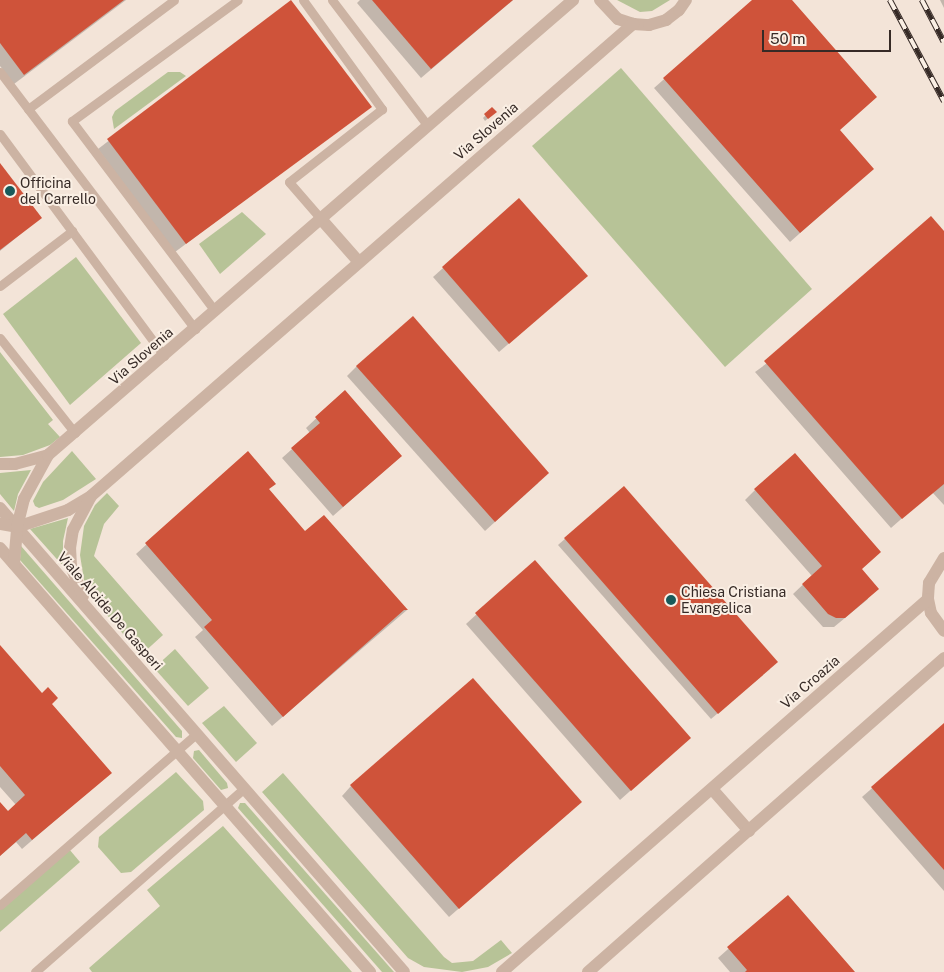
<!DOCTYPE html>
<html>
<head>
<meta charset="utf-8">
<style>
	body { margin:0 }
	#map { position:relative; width:944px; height:972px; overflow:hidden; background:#f3e4d8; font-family:"Public Sans",sans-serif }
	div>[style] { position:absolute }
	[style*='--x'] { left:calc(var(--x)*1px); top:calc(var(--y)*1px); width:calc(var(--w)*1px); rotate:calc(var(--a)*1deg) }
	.green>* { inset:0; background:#b7c397 }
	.shadow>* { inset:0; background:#0003 }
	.building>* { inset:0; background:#cf533a }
	.lane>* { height:9px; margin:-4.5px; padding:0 4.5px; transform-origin:4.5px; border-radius:4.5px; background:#ccb3a3 }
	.street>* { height:12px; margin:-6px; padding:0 6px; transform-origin:6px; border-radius:6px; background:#ccb3a3 }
	.rail>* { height:5.5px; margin-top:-2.75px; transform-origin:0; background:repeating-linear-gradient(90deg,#faefe4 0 11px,#362a26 0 22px); box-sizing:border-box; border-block:1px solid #362a26 }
	.dots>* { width:14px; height:14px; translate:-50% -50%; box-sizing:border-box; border:2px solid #faefe4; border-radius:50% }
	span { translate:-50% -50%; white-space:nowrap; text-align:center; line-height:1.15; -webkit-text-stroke:4px #faefe4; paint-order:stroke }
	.street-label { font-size:14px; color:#362a26 }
	.poi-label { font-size:14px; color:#362a26 }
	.left { translate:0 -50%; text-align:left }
	.scale { position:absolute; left:762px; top:30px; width:129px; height:22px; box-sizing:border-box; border:2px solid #362a26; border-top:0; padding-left:6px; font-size:15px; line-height:18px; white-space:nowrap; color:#362a26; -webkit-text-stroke:4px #faefe4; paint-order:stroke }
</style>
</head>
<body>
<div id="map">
	<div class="green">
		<div style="clip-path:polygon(617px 0,670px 0,652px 11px,640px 12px)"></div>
		<div style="clip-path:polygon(621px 68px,812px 289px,725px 367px,532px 146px)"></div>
		<div style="clip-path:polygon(168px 72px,180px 72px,186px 76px,114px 129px,112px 117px,115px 111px)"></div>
		<div style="clip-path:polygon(242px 212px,266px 234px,220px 274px,199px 244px)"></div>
		<div style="clip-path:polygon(76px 257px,141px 343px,70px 405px,3px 314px)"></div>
		<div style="clip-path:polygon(0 352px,53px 420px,48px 424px,60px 437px,50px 445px,23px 455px,0 457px)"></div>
		<div style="clip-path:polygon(72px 451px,96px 479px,63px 500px,39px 508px,35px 506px,33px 501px,43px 482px)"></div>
		<div style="clip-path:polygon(31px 470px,18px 494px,14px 511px,0 494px,0 473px)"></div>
		<div style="clip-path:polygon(107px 493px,119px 506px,104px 524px,94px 556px,163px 635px,141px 655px,95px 601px,84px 580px,80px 555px,84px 526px,95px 505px)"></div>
		<div style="clip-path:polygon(68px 518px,63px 541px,63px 566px,30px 529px)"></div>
		<div style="clip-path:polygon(21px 546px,182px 731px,182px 738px,176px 737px,20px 560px)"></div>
		<div style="clip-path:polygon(175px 649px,209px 688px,188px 706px,154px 668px)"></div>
		<div style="clip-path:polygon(224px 706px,257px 743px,236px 762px,202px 723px)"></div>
		<div style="clip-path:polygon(199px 750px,227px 783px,228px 788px,221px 790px,193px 758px,194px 751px)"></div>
		<div style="clip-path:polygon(176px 772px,203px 801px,204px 810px,131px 872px,121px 873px,98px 847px,99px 837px)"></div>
		<div style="clip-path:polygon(283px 773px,444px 957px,452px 963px,473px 961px,501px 940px,512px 953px,488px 967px,462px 972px,424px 967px,408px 958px,262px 792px)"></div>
		<div style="clip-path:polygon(240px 803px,245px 803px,394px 972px,382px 972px,238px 808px)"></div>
		<div style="clip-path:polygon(223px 826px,352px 972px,92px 972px,89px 968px,160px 906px,147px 890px)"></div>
		<div style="clip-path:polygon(69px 849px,80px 862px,0 932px,0 909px)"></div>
	</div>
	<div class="shadow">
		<div style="clip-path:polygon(0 0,126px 0,14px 84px,0 66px)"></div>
		<div style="clip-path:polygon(360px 0,513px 0,421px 78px,357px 3px)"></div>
		<div style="clip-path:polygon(754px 0,790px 0,839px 130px,862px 178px,790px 242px,654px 88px)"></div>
		<div style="clip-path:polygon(940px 0,944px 0,944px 8px)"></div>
		<div style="clip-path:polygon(290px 2px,370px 107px,175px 252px,98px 149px)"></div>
		<div style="clip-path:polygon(492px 109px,495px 112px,485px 121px,483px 118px)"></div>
		<div style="clip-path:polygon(0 165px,40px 218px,0 251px)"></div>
		<div style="clip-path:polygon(519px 200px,576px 285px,499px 352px,433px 277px)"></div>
		<div style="clip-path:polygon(944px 233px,944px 505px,932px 492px,891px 528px,755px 372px)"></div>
		<div style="clip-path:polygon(357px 366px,538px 483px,485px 531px,347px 376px)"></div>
		<div style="clip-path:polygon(344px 392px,391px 465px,333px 516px,282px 458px,310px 433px,306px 428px)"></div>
		<div style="clip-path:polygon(248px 452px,268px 490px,305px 532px,407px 610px,272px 726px,195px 637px,203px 630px,136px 554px)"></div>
		<div style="clip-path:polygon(624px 487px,770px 669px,711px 719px,558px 545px)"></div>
		<div style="clip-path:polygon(755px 490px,861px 570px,868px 599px,834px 627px,823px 627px,793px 594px,812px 576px,745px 500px)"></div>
		<div style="clip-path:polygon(535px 561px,690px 738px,620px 800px,466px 624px)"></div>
		<div style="clip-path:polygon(0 647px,110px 773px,22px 849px,16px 842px,0 856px,0 804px,8px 813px,16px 805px,0 787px)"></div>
		<div style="clip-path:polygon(944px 725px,944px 891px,862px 797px)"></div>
		<div style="clip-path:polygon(351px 786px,570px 812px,449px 917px,342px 796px)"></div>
		<div style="clip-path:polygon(787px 897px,852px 972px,730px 972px,718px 958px)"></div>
	</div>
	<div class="building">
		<div style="clip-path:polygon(0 0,124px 0,24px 75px,0 43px)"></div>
		<div style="clip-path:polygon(291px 0,372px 107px,186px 244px,107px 139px)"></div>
		<div style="clip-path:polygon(372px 0,513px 0,431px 69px)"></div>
		<div style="clip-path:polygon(752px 0,792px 0,877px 97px,840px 130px,874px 169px,800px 233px,663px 78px)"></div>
		<div style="clip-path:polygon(492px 107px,497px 112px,488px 119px,484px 114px)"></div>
		<div style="clip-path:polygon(0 163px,42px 218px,0 250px)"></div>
		<div style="clip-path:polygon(519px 198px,588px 276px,509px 344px,442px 267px)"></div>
		<div style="clip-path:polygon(931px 216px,944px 231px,944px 484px,902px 519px,764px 361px)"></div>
		<div style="clip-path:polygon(413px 316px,549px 473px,495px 522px,356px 366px)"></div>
		<div style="clip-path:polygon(345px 390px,402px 456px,343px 507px,291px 448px,320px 423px,315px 417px)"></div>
		<div style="clip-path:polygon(248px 451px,276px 484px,269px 489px,305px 531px,324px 515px,408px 610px,404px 610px,283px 717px,204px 627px,212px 620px,145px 543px)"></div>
		<div style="clip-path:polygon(795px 453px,881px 552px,862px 569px,879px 589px,845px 618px,836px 618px,828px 614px,802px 584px,822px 566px,754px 489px)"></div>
		<div style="clip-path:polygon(624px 486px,778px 662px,718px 714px,564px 538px)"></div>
		<div style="clip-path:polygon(535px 560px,691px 738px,631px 791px,475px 613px)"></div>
		<div style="clip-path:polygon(0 645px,42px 693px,48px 687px,58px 698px,52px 704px,112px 773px,32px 840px,26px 833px,0 856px,0 802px,8px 811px,25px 795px,0 766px)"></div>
		<div style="clip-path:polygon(473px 678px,582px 802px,459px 909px,350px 785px)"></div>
		<div style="clip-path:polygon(944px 723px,944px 870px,871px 787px)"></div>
		<div style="clip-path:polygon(788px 895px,855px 972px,745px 972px,747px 970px,727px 947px)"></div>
	</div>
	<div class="lane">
		<div style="--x:303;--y:0;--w:135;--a:54.1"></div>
		<div style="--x:382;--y:109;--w:118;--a:141.9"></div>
		<div style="--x:289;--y:182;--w:49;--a:49.1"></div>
		<div style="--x:332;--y:0;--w:158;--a:52.7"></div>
		<div style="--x:0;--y:72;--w:323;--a:52.8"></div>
		<div style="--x:28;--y:109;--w:182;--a:-36.7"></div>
		<div style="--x:0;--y:134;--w:276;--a:53.5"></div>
		<div style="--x:0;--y:286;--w:91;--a:-37.4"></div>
		<div style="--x:215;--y:311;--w:238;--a:-127"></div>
		<div style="--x:72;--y:121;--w:205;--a:-36.1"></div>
		<div style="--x:0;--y:338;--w:121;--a:51.7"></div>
		<div style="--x:0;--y:905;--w:260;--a:-41.1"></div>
		<div style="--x:35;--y:972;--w:277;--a:-41.3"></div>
	</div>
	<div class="street">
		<div style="--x:600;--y:0;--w:26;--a:47"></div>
		<div style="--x:618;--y:19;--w:16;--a:18"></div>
		<div style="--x:633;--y:24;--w:16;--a:4"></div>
		<div style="--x:649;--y:25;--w:18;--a:-16"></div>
		<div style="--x:666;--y:20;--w:16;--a:-38"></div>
		<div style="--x:679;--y:10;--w:12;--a:-55"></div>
		<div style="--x:321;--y:219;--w:56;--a:48.6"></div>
		<div style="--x:0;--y:464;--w:15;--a:0"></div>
		<div style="--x:15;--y:464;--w:34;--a:-15"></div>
		<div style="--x:0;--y:508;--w:615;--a:48.95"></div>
		<div style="--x:0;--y:524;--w:17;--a:10"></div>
		<div style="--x:17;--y:527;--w:54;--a:-18.4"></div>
		<div style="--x:68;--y:510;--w:27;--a:-31"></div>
		<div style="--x:91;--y:496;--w:719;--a:-41.05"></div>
		<div style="--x:0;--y:548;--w:563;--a:48.89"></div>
		<div style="--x:944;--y:558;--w:29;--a:121"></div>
		<div style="--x:929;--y:583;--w:16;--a:94"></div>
		<div style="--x:928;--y:599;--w:14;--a:78"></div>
		<div style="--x:931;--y:613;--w:22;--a:54"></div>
		<div style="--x:14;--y:564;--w:37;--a:-85"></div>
		<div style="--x:17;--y:527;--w:29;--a:-76"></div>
		<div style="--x:24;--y:499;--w:50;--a:-61.4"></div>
		<div style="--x:48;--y:455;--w:695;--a:-40.91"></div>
		<div style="--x:83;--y:596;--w:32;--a:-112"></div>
		<div style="--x:71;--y:566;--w:18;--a:-93"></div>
		<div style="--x:70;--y:548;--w:18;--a:-81"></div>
		<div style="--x:73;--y:530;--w:36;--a:-62"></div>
		<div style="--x:712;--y:789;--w:56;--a:48.6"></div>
		<div style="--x:502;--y:972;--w:566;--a:-41.2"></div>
		<div style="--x:588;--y:972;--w:475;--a:-41.4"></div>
	</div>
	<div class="rail">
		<div style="--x:890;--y:0;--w:115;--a:61.9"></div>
		<div style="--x:922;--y:0;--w:47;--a:62.4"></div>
	</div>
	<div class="dots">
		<div style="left:10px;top:191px;background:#185a5a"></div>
		<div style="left:671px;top:600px;background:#185a5a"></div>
	</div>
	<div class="street-label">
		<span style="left:486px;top:131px;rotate:-41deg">Via Slovenia</span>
		<span style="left:141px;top:356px;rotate:-41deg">Via Slovenia</span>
		<span style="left:110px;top:611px;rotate:49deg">Viale Alcide De Gasperi</span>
		<span style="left:810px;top:682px;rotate:-41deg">Via Croazia</span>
	</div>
	<div class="poi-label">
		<span class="left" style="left:20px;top:191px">Officina<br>del Carrello</span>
		<span class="left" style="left:681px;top:600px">Chiesa Cristiana<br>Evangelica</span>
	</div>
	<div class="scale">50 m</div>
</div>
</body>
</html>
